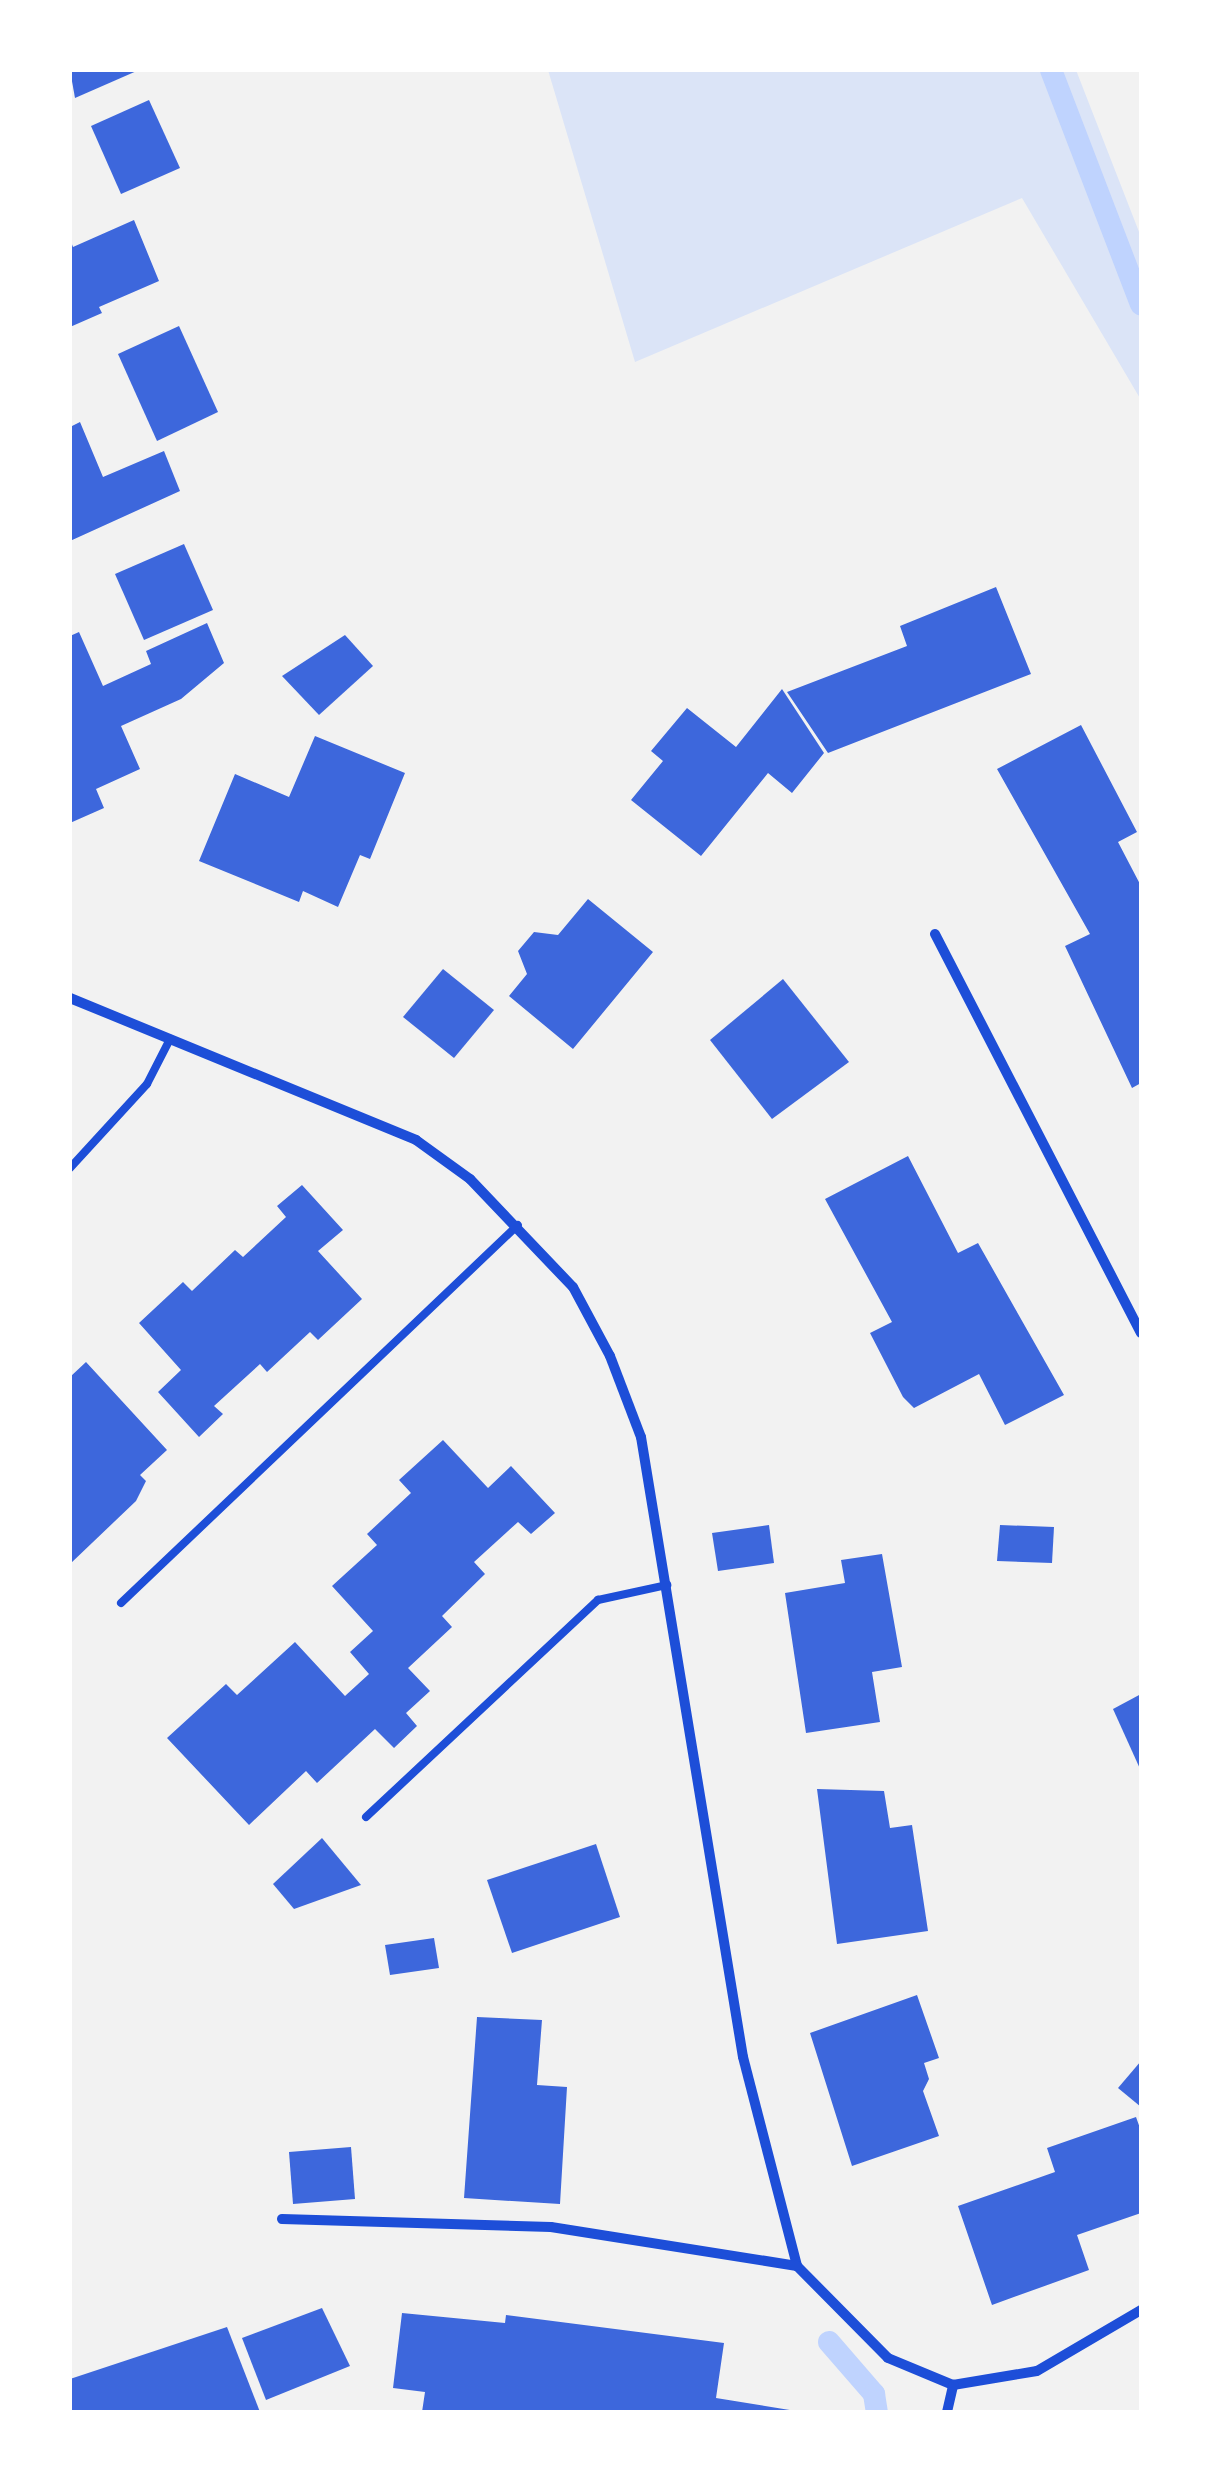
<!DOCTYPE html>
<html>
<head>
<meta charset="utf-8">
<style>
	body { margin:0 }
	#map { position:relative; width:1211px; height:2482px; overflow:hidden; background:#f2f2f2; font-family:"Public Sans",sans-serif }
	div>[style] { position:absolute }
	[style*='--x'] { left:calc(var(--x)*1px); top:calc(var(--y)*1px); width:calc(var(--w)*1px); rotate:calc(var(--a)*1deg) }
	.green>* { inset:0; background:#dbe4f7 }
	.stream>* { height:22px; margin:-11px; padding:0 11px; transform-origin:11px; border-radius:11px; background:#bfd3fe }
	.building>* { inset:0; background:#3d67dc }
	.service>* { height:8px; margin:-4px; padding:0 4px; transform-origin:4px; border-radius:4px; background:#1d4ed8 }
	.minor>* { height:10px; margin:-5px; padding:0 5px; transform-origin:5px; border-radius:5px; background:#1d4ed8 }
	span { translate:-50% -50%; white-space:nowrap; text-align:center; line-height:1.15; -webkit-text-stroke:10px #fff; paint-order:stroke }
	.frame { position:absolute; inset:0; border:72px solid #fff; pointer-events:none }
</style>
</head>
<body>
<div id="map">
	<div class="green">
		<div style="clip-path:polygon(548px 70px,1076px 70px,1141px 237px,1141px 400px,1022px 198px,635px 362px)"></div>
	</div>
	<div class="stream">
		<div style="--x:1051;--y:70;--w:251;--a:69"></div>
		<div style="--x:829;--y:2342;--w:69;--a:49.1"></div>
		<div style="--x:874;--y:2394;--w:18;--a:81"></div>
	</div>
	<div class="building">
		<div style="clip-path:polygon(70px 70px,139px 70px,75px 98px)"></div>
		<div style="clip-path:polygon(149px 100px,180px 168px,121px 194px,91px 126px)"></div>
		<div style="clip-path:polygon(134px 220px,159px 281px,99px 307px,102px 313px,70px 327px,70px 239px,73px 247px)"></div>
		<div style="clip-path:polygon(179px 326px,218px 412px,157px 441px,118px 354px)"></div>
		<div style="clip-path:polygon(80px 422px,103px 477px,164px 451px,180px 491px,70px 541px,70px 427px)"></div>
		<div style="clip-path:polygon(184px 544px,213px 610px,144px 640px,115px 574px)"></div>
		<div style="clip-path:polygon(996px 587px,1031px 674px,828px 753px,787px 692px,907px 646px,900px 626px)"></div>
		<div style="clip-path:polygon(207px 623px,224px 663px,181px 699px,121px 726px,140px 769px,96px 789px,104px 808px,70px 823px,70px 636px,79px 632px,103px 686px,151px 664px,146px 651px)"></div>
		<div style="clip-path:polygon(345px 635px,373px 666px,319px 715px,282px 676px)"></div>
		<div style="clip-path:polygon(782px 689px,824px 753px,792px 793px,768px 773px,701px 856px,631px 800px,663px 761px,651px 751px,687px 708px,736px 747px)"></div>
		<div style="clip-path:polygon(1081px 725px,1137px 832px,1118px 842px,1141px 886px,1141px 1083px,1132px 1088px,1065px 946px,1090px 934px,997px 769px)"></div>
		<div style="clip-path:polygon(315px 736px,405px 773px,370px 859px,360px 855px,338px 907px,303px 891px,299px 902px,199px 861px,235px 774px,289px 797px)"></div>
		<div style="clip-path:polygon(588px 899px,653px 952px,573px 1049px,509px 996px,527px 974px,518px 951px,534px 932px,558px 935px)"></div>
		<div style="clip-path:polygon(443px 969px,494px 1010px,454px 1058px,403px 1017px)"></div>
		<div style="clip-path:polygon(783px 979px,849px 1062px,772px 1119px,710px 1040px)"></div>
		<div style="clip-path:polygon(908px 1156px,958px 1253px,978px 1243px,1064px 1395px,1005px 1425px,979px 1374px,914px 1408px,903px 1397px,870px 1333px,892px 1322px,825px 1199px)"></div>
		<div style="clip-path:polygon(302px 1185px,343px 1230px,318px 1251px,362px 1299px,318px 1340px,310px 1332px,267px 1372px,260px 1364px,214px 1406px,223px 1414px,199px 1437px,158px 1392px,181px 1370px,139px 1323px,183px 1282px,192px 1291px,235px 1250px,243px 1257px,286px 1217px,277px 1206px)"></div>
		<div style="clip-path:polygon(86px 1362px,167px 1450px,140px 1475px,146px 1481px,136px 1501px,70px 1564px,70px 1377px)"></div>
		<div style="clip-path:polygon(443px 1440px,488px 1488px,511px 1466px,555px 1513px,531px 1534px,518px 1522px,474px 1562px,485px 1574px,442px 1616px,452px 1627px,408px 1668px,430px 1691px,406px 1713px,417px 1726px,394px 1748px,375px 1729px,317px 1783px,306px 1771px,249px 1825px,167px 1738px,226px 1684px,237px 1695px,295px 1642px,345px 1696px,369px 1674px,350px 1652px,373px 1631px,332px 1586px,377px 1545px,367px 1534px,411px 1493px,399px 1480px)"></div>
		<div style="clip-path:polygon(769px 1525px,774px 1563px,718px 1571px,712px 1533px)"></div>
		<div style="clip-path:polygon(1000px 1525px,1054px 1527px,1052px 1563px,997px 1561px)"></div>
		<div style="clip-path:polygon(882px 1554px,902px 1667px,872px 1672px,880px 1722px,806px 1733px,785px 1593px,845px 1583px,841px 1560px)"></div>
		<div style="clip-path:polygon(1141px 1694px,1141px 1771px,1113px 1709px)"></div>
		<div style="clip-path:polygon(817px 1789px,884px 1791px,890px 1828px,912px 1825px,928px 1931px,837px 1944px)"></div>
		<div style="clip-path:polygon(322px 1838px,361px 1885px,294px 1909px,273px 1884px)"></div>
		<div style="clip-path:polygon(596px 1844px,620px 1917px,512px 1953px,487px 1880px)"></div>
		<div style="clip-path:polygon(434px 1938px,439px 1968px,390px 1975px,385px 1945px)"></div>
		<div style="clip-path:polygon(917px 1995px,939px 2058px,924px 2063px,929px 2079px,923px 2091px,939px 2136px,852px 2166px,810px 2033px)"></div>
		<div style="clip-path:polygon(477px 2017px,542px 2020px,537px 2085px,567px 2087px,560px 2204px,464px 2198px)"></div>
		<div style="clip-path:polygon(1141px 2061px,1141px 2107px,1118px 2088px)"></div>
		<div style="clip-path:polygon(1136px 2117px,1141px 2131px,1141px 2213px,1077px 2235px,1089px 2270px,992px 2305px,958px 2206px,1055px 2172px,1047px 2148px)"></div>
		<div style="clip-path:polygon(351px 2147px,355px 2199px,293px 2204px,289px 2152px)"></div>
		<div style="clip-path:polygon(322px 2308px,350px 2366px,266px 2400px,242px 2338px)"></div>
		<div style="clip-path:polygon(402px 2313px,505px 2323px,506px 2315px,724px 2343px,716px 2398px,802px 2412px,422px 2412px,425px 2392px,393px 2388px)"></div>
		<div style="clip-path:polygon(227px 2327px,260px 2412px,70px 2412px,70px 2379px)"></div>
	</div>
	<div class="service">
		<div style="--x:70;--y:1168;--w:114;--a:-47.5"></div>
		<div style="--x:147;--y:1084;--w:51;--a:-62.9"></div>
		<div style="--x:121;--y:1603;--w:548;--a:-43.6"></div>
		<div style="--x:366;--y:1817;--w:318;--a:-43.1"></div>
		<div style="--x:598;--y:1600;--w:71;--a:-12.3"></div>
	</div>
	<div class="minor">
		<div style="--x:935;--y:934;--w:449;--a:62.7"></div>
		<div style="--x:70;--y:998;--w:374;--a:22.3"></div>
		<div style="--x:416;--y:1140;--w:67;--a:35.8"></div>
		<div style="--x:470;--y:1179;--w:149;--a:46.4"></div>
		<div style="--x:573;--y:1287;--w:78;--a:61.8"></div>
		<div style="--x:610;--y:1356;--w:87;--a:69.1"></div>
		<div style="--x:641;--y:1437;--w:628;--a:80.66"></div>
		<div style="--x:743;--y:2057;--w:216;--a:75.5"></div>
		<div style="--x:797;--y:2266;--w:129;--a:45.3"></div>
		<div style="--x:888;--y:2358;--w:70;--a:22.6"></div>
		<div style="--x:953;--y:2385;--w:85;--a:-9.5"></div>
		<div style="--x:1037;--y:2371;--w:121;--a:-30.4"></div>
		<div style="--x:282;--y:2219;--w:269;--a:1.7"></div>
		<div style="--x:551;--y:2227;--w:249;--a:9"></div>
		<div style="--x:947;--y:2412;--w:28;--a:-77"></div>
	</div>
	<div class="frame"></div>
</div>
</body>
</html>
